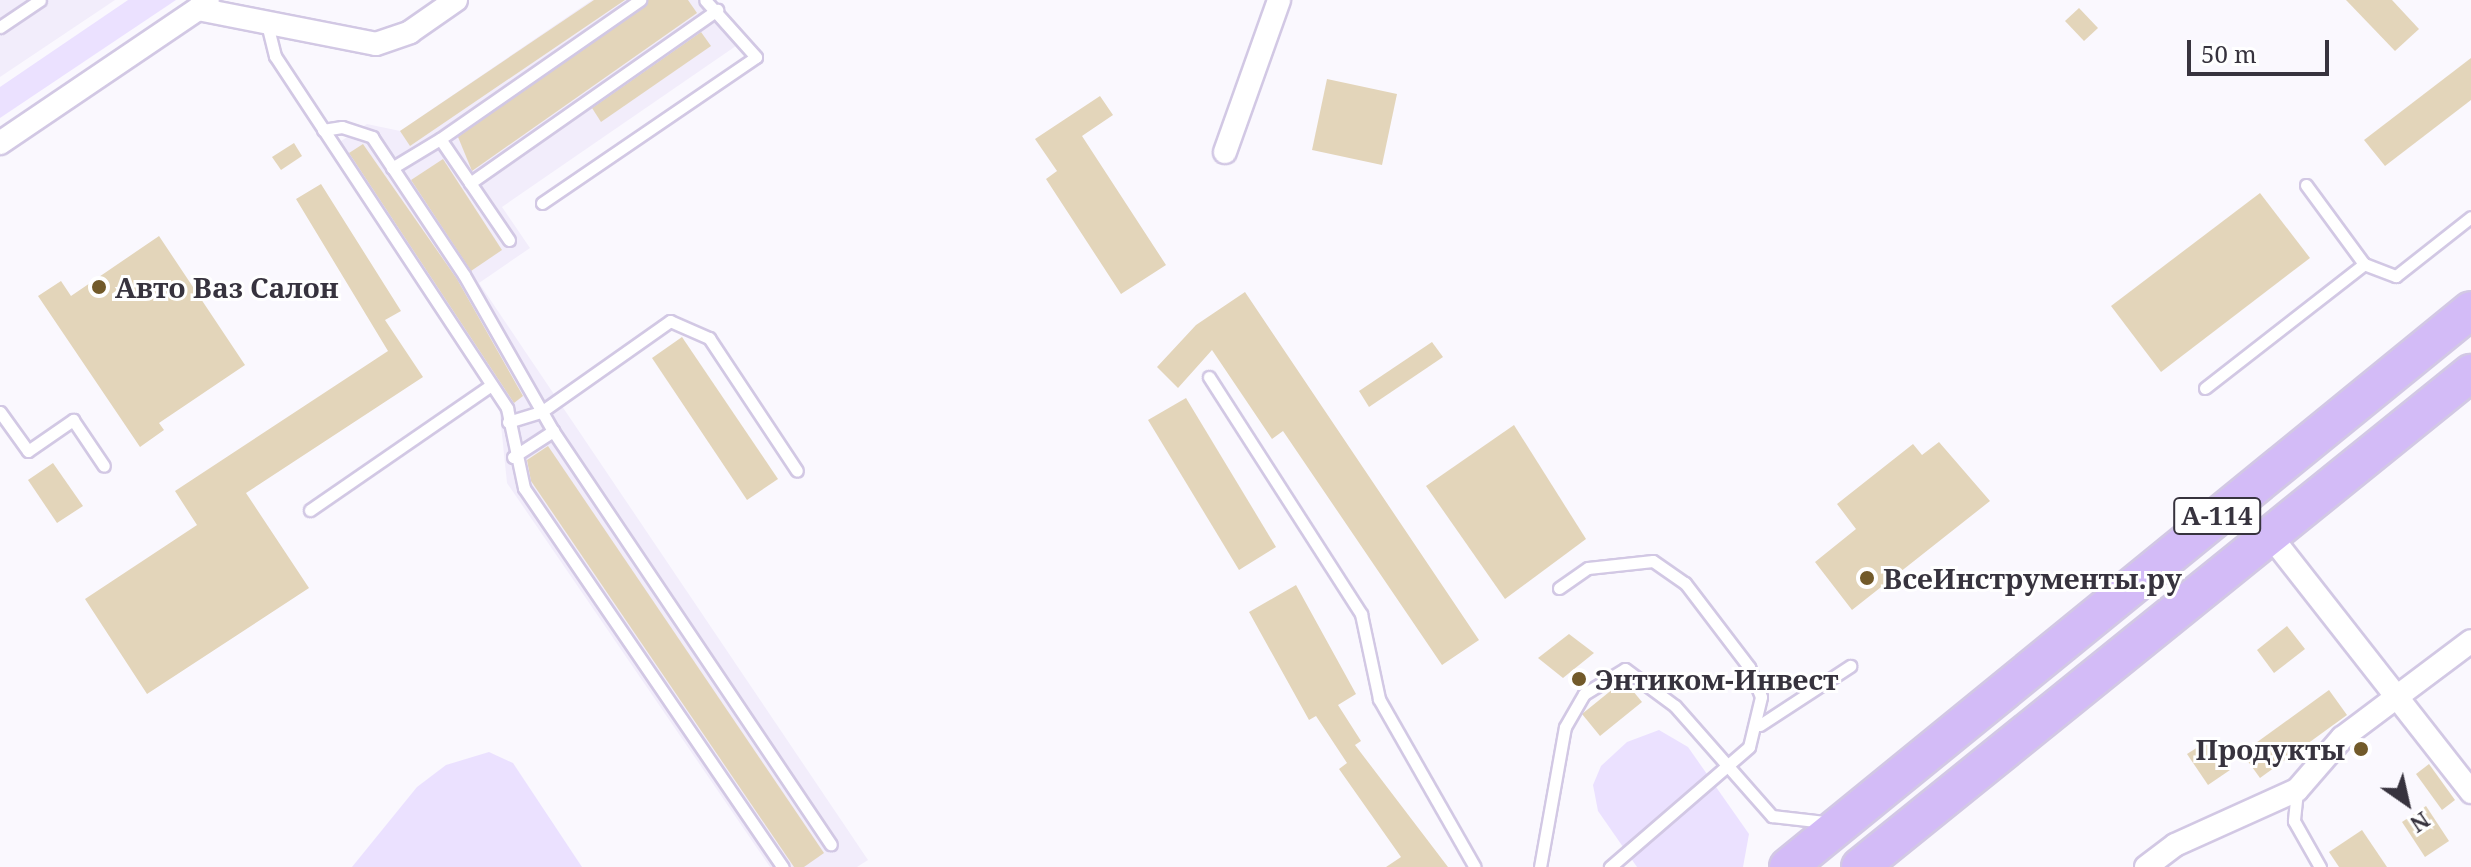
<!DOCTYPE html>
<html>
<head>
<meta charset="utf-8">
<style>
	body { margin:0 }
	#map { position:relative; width:2471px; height:867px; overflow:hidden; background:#faf8fe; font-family:"Noto Serif",serif }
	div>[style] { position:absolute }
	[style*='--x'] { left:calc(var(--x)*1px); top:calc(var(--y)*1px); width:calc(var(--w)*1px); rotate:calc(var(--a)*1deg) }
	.built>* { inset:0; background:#f2edfb }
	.green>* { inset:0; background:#ebe1ff }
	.building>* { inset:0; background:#e3d5ba }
	.roads { filter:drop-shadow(2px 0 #d2c8e4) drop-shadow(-2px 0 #d2c8e4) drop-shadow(0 2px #d2c8e4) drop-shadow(0 -2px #d2c8e4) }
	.service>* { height:11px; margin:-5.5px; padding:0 5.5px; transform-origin:5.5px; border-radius:5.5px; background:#fff }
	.minor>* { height:22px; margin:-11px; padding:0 11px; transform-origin:11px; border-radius:11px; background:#fff }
	.primary>* { height:36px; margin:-18px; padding:0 18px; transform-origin:18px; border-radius:18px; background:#d3bbf7 }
	.dots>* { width:22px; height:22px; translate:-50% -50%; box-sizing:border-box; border:4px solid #fff; border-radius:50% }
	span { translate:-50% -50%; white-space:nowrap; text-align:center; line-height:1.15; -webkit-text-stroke:6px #fff; paint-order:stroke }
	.shield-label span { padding:2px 6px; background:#fff; border:2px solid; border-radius:6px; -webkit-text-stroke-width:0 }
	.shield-label { font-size:26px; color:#37333e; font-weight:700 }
	.poi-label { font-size:28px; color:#37333e; font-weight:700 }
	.left { translate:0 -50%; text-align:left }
	.right { translate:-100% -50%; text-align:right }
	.north { position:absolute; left:2367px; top:763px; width:80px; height:80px; -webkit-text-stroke:6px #fff; paint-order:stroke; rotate:146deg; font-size:22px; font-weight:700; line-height:32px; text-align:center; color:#37333e }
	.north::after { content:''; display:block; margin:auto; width:28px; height:36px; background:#37333e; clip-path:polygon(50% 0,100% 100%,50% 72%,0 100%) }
	.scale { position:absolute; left:2187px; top:40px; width:142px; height:36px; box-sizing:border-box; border:4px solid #37333e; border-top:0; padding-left:10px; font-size:24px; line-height:28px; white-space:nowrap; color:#37333e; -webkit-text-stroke:6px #fff; paint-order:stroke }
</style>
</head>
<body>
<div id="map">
	<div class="built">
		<div style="clip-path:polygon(0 0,115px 0,0 77px)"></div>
		<div style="clip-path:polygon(592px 0,712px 0,749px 37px,502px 207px,530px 248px,479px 283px,868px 860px,857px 867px,770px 867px,507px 483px,499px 406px,329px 149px,367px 124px,400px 131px)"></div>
	</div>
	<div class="green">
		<div style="clip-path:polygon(128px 0,176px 0,0 118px,0 87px)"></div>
		<div style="clip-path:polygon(1659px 730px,1688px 747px,1749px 834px,1743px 867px,1637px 867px,1598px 811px,1593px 785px,1601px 766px,1627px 742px)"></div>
		<div style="clip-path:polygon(489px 752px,513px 763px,582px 867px,352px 867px,417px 787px,446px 765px)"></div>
	</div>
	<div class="building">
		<div style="clip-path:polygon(594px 0,625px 0,410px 146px,400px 131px)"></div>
		<div style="clip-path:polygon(648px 0,688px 0,697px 13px,472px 171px,458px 137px)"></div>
		<div style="clip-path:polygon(2346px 0,2392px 0,2419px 29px,2395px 51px)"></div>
		<div style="clip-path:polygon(2079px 8px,2098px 28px,2084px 41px,2065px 21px)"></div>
		<div style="clip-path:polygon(701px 32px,711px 46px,601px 122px,592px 108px)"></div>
		<div style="clip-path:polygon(2471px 58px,2471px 100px,2385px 166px,2364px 140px)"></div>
		<div style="clip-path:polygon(1327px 79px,1397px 94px,1382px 165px,1312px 150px)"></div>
		<div style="clip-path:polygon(1100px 96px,1113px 115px,1082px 136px,1166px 265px,1121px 294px,1046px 179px,1057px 171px,1035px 139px)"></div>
		<div style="clip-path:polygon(294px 143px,302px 156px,281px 170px,272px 157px)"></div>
		<div style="clip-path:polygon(363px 144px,457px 279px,523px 396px,514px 403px,349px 153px)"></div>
		<div style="clip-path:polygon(443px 159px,502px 250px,471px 271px,411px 180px)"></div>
		<div style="clip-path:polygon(321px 184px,401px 311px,385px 320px,423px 377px,246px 493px,309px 588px,147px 694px,85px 599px,197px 525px,175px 491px,388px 351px,296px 199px)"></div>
		<div style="clip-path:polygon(2260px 193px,2310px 258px,2161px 372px,2111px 306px)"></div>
		<div style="clip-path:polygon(159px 236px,245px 365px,159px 423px,164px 430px,140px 447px,38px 296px,61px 281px,71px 296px)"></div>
		<div style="clip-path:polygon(1245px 292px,1479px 640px,1442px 665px,1283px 431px,1272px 439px,1212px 350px,1178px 388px,1157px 367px,1196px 325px)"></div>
		<div style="clip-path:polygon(682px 337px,778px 479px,747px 500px,652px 358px)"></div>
		<div style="clip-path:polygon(1432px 342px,1443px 357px,1369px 407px,1359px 391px)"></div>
		<div style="clip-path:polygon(1186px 398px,1276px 547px,1239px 570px,1148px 420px)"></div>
		<div style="clip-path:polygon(1514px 425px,1586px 539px,1505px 599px,1426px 486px)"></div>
		<div style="clip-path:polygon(1939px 442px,1990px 501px,1852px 610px,1815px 562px,1856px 529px,1837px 504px,1913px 444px,1922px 455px)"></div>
		<div style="clip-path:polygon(548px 446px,824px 853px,804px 867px,794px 867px,531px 481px,527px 460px)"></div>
		<div style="clip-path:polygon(53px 463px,83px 506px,57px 523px,28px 480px)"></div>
		<div style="clip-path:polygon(1296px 585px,1356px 694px,1338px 705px,1361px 741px,1355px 745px,1448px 867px,1386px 867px,1401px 857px,1339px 769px,1347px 763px,1316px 716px,1309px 720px,1249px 612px)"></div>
		<div style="clip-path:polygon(2287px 626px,2305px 649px,2274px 673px,2257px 650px)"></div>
		<div style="clip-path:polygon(1569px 634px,1594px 653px,1563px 678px,1538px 658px)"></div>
		<div style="clip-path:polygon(1624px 680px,1642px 702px,1600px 736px,1582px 714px)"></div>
		<div style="clip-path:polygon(2329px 690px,2347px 715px,2260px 778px,2242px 753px)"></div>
		<div style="clip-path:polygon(2209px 740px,2230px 770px,2208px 785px,2187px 754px)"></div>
		<div style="clip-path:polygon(2429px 764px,2455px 800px,2442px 810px,2416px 774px)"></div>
		<div style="clip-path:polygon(2426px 806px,2449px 841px,2425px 857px,2402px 822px)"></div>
		<div style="clip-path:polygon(2362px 830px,2387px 867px,2339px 867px,2329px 852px)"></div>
	</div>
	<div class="roads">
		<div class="service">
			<div style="--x:0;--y:27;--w:48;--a:-34"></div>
			<div style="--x:268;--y:28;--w:29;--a:76"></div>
			<div style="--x:275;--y:56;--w:422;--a:56.6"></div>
			<div style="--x:507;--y:408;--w:82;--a:78"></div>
			<div style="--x:524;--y:488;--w:459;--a:55.7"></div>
			<div style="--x:323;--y:130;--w:19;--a:-9"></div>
			<div style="--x:342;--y:127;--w:32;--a:18"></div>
			<div style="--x:372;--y:137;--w:166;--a:56.3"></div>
			<div style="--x:464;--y:275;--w:180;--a:60.3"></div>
			<div style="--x:553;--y:431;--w:498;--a:56.1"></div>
			<div style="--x:392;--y:168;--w:56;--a:-31.1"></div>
			<div style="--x:470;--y:183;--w:302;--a:-35"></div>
			<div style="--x:2306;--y:185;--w:98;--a:53.7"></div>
			<div style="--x:542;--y:203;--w:259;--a:-34.3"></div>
			<div style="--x:756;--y:57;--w:76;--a:-131.8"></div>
			<div style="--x:509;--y:240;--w:122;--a:-124.3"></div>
			<div style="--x:440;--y:139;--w:244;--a:-34.8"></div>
			<div style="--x:1209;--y:377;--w:282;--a:57.3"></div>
			<div style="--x:1361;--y:614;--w:87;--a:78"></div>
			<div style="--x:1379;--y:699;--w:193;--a:60.3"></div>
			<div style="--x:2205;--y:388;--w:202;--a:-37.9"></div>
			<div style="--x:2364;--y:264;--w:34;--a:21"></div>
			<div style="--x:2396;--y:276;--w:95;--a:-38.2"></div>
			<div style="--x:0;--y:412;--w:48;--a:54.3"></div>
			<div style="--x:28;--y:451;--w:55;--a:-34.6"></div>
			<div style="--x:73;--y:420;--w:55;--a:56"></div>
			<div style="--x:508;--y:422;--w:34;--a:-17"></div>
			<div style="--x:541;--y:412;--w:158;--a:-35.2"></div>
			<div style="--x:670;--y:321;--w:43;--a:23.6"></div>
			<div style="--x:709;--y:338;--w:159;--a:56.5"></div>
			<div style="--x:513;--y:457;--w:48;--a:-33"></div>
			<div style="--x:310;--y:510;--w:220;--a:-34.6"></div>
			<div style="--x:1559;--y:588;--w:35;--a:-35"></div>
			<div style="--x:1588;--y:568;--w:65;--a:-6.1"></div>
			<div style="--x:1653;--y:561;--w:39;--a:35"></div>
			<div style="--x:1685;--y:583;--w:106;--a:52.7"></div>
			<div style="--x:1749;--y:667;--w:32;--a:68"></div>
			<div style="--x:1761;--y:697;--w:51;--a:103.5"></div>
			<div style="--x:1749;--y:747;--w:184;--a:139.2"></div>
			<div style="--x:1760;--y:725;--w:108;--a:-33.2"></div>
			<div style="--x:2297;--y:791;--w:30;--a:96"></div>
			<div style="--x:2294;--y:821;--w:53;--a:60.5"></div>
			<div style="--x:1540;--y:867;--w:142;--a:-79.9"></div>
			<div style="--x:1565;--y:727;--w:38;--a:-60"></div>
			<div style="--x:1584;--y:694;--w:48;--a:-31.4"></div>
			<div style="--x:1625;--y:669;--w:62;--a:36.5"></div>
			<div style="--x:1675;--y:706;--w:147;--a:48.6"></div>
			<div style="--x:1772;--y:816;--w:53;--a:6.5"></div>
		</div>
		<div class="minor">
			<div style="--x:198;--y:9;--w:181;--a:11.1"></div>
			<div style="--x:376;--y:44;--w:36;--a:-19"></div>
			<div style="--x:410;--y:32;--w:56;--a:-34.8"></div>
			<div style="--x:0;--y:143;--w:251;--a:-34.1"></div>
			<div style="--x:1225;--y:152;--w:161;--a:-70.4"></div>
			<div style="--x:2269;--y:534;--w:328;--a:51.9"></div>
			<div style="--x:2146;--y:867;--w:36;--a:-37"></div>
			<div style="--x:2175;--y:845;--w:134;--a:-24.3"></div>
			<div style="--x:2297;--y:790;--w:69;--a:-49.1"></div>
			<div style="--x:2342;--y:738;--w:161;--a:-36.9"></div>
		</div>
		<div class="primary">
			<div style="--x:1788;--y:867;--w:881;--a:-39.2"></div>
			<div style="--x:1860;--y:867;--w:786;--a:-38.96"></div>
		</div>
	</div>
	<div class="dots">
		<div style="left:99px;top:287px;background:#725a2a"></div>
		<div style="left:1867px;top:578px;background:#725a2a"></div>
		<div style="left:1579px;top:679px;background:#725a2a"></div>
		<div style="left:2361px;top:749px;background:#725a2a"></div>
	</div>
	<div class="shield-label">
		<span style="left:2217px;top:516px">А-114</span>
	</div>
	<div class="poi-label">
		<span class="left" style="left:115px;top:287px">Авто Ваз Салон</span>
		<span class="left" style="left:1883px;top:578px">ВсеИнструменты.ру</span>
		<span class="left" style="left:1595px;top:679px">Энтиком-Инвест</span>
		<span class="right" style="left:2345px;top:749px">Продукты</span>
	</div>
	<div class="north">N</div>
	<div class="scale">50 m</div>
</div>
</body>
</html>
